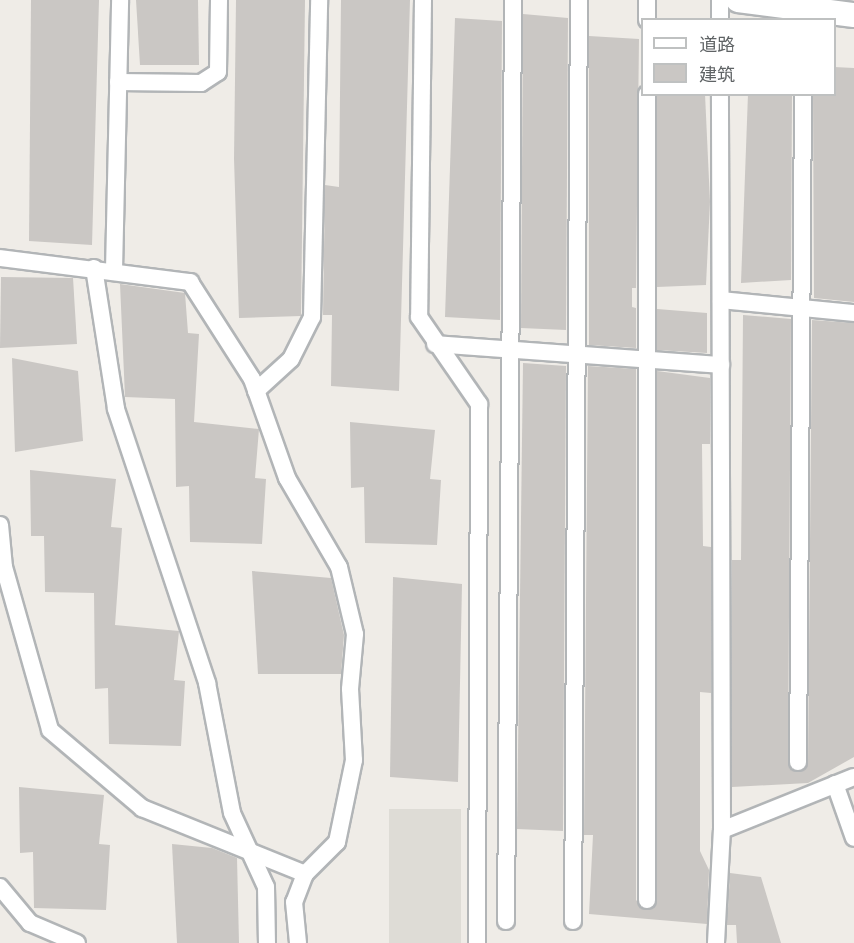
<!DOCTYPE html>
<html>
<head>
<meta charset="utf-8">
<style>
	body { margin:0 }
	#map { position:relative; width:854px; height:943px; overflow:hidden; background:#efece7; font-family:"DM Sans","Noto Sans SC",sans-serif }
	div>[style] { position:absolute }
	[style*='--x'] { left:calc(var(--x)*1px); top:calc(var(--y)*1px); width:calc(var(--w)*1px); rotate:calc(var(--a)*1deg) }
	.education>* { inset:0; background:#dedcd6 }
	.building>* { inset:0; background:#cac7c4 }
	.roads { filter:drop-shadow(2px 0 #b2b5b7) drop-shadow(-2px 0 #b2b5b7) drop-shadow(0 2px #b2b5b7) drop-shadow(0 -2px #b2b5b7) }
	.street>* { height:16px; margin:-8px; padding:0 8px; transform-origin:8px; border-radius:8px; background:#fff }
	.secondary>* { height:24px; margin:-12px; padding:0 12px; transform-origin:12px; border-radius:12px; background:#fff }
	span { translate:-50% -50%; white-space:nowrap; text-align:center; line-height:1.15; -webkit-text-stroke:4.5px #fff; paint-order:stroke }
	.legend { position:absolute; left:641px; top:18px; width:195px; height:78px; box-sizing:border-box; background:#fff; border:2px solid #bfc1c1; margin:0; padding:8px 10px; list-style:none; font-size:18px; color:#5f6365 }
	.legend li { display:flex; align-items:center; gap:12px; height:30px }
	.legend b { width:30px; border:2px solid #bfc1c1 }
</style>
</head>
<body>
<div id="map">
	<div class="education">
		<div style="clip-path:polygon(389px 809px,461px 809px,461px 943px,389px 943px)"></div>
	</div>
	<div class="building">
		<div style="clip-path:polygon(31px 0,99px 0,92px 245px,29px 241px)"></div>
		<div style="clip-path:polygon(136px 0,198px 0,199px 65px,140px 65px)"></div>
		<div style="clip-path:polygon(236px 0,305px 0,301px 316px,239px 318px,234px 159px)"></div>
		<div style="clip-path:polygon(341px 0,410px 0,399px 391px,331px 386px,332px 315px,323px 315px,325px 185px,339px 187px)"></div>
		<div style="clip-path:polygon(523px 14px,568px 18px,566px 330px,521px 328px)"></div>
		<div style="clip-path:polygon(455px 18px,502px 21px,500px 320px,445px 317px)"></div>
		<div style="clip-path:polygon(589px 36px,639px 39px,636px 288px,632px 288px,632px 307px,636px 308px,636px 348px,589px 345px)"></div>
		<div style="clip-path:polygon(834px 67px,854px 68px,854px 302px,814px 298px,813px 94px,834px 94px)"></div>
		<div style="clip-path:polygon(657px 94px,705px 94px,710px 202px,706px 285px,657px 287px)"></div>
		<div style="clip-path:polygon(748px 94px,792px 94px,791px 280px,741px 283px)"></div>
		<div style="clip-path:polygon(1px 277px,73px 278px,77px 344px,0 348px)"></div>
		<div style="clip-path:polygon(120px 284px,185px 293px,188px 333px,199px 334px,194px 422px,259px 429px,255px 478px,266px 479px,262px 544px,190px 542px,189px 486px,176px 487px,175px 399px,125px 397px)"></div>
		<div style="clip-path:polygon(657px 309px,707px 313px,707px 353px,657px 350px)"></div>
		<div style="clip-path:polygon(743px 315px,791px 319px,788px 762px,797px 772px,808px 762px,812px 320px,854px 323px,854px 757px,808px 783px,732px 787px,732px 560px,741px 560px)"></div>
		<div style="clip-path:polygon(12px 358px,78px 371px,83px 441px,15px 452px)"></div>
		<div style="clip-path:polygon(523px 363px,566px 366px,563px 831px,517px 829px)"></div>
		<div style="clip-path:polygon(588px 366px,636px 369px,636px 900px,646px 910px,657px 900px,657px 371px,710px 378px,710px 444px,702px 444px,703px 546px,711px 547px,711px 693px,700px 692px,700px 851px,709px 870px,707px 924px,589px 914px,593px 835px,584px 835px)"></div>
		<div style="clip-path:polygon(350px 422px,435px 430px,430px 479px,441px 480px,437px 545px,365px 543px,364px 487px,351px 488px)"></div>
		<div style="clip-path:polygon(30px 470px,116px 479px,111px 527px,122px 528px,115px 625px,179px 631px,174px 680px,185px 681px,181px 746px,109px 744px,108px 688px,95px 689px,94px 593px,45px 592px,44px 536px,31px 536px)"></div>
		<div style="clip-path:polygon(252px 571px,331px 578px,344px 635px,341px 674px,258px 674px)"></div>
		<div style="clip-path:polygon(393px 577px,462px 584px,458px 782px,390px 777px)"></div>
		<div style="clip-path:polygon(19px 787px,104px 795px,99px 844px,110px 845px,106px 910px,34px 908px,33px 852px,20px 853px)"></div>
		<div style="clip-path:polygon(172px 844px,212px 848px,237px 858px,239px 943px,177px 943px)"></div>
		<div style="clip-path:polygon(730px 873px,761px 877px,781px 943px,737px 943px,736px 925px,727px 925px)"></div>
	</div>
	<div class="roads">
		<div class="street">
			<div style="--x:423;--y:0;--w:317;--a:90.7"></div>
			<div style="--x:419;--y:317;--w:106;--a:55.4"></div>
			<div style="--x:479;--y:404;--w:539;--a:90.21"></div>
			<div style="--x:720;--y:0;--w:20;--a:90"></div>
			<div style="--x:647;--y:20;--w:20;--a:-90"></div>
			<div style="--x:118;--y:82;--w:83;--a:0.7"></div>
			<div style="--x:201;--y:83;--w:20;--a:-33"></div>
			<div style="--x:218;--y:72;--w:72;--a:-89.2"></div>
			<div style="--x:0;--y:258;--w:192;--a:7.2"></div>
			<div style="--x:190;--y:282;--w:115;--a:57.4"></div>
			<div style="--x:252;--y:379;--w:105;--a:70.5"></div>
			<div style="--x:287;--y:478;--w:103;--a:59.7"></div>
			<div style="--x:339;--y:567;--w:69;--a:76.6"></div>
			<div style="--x:355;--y:634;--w:55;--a:95.2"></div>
			<div style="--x:350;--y:689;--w:71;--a:86.8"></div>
			<div style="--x:354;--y:760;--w:84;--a:101.7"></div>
			<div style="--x:337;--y:842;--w:45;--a:135"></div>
			<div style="--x:305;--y:874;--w:30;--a:111"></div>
			<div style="--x:294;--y:902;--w:41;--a:84.4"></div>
			<div style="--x:94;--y:268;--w:143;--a:81.1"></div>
			<div style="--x:116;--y:409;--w:289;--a:71.6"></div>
			<div style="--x:207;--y:683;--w:132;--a:79.1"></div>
			<div style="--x:232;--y:813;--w:81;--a:65.3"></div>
			<div style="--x:266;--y:887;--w:56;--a:89"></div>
			<div style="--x:114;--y:270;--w:270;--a:-88.7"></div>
			<div style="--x:721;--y:300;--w:134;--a:5.6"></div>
			<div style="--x:435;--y:344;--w:287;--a:4.2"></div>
			<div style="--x:256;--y:391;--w:47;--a:-42.4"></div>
			<div style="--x:291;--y:359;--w:47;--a:-63.4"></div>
			<div style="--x:312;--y:317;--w:317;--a:-88.7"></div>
			<div style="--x:0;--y:525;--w:42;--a:84.6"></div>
			<div style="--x:4;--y:567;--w:169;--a:74.2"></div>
			<div style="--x:50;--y:730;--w:121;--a:40.3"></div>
			<div style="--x:142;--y:808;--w:176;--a:22"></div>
			<div style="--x:798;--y:762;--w:668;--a:-89.57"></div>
			<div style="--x:835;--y:784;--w:57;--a:70.6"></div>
			<div style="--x:722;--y:830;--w:142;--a:-21.9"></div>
			<div style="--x:0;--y:887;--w:47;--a:50.2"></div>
			<div style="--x:30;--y:923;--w:51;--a:23.1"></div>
			<div style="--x:647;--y:900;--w:806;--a:-90"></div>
			<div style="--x:506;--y:921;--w:921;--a:-89.56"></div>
			<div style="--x:573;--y:921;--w:921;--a:-89.63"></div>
			<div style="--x:716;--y:943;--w:113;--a:-87"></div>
			<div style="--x:722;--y:830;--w:736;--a:-90.16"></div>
		</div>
		<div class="secondary">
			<div style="--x:738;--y:0;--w:117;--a:7.4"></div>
		</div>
	</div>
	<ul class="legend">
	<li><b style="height:8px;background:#fff"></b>道路</li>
	<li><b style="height:16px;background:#cac7c4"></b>建筑</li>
	</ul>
</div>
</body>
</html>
